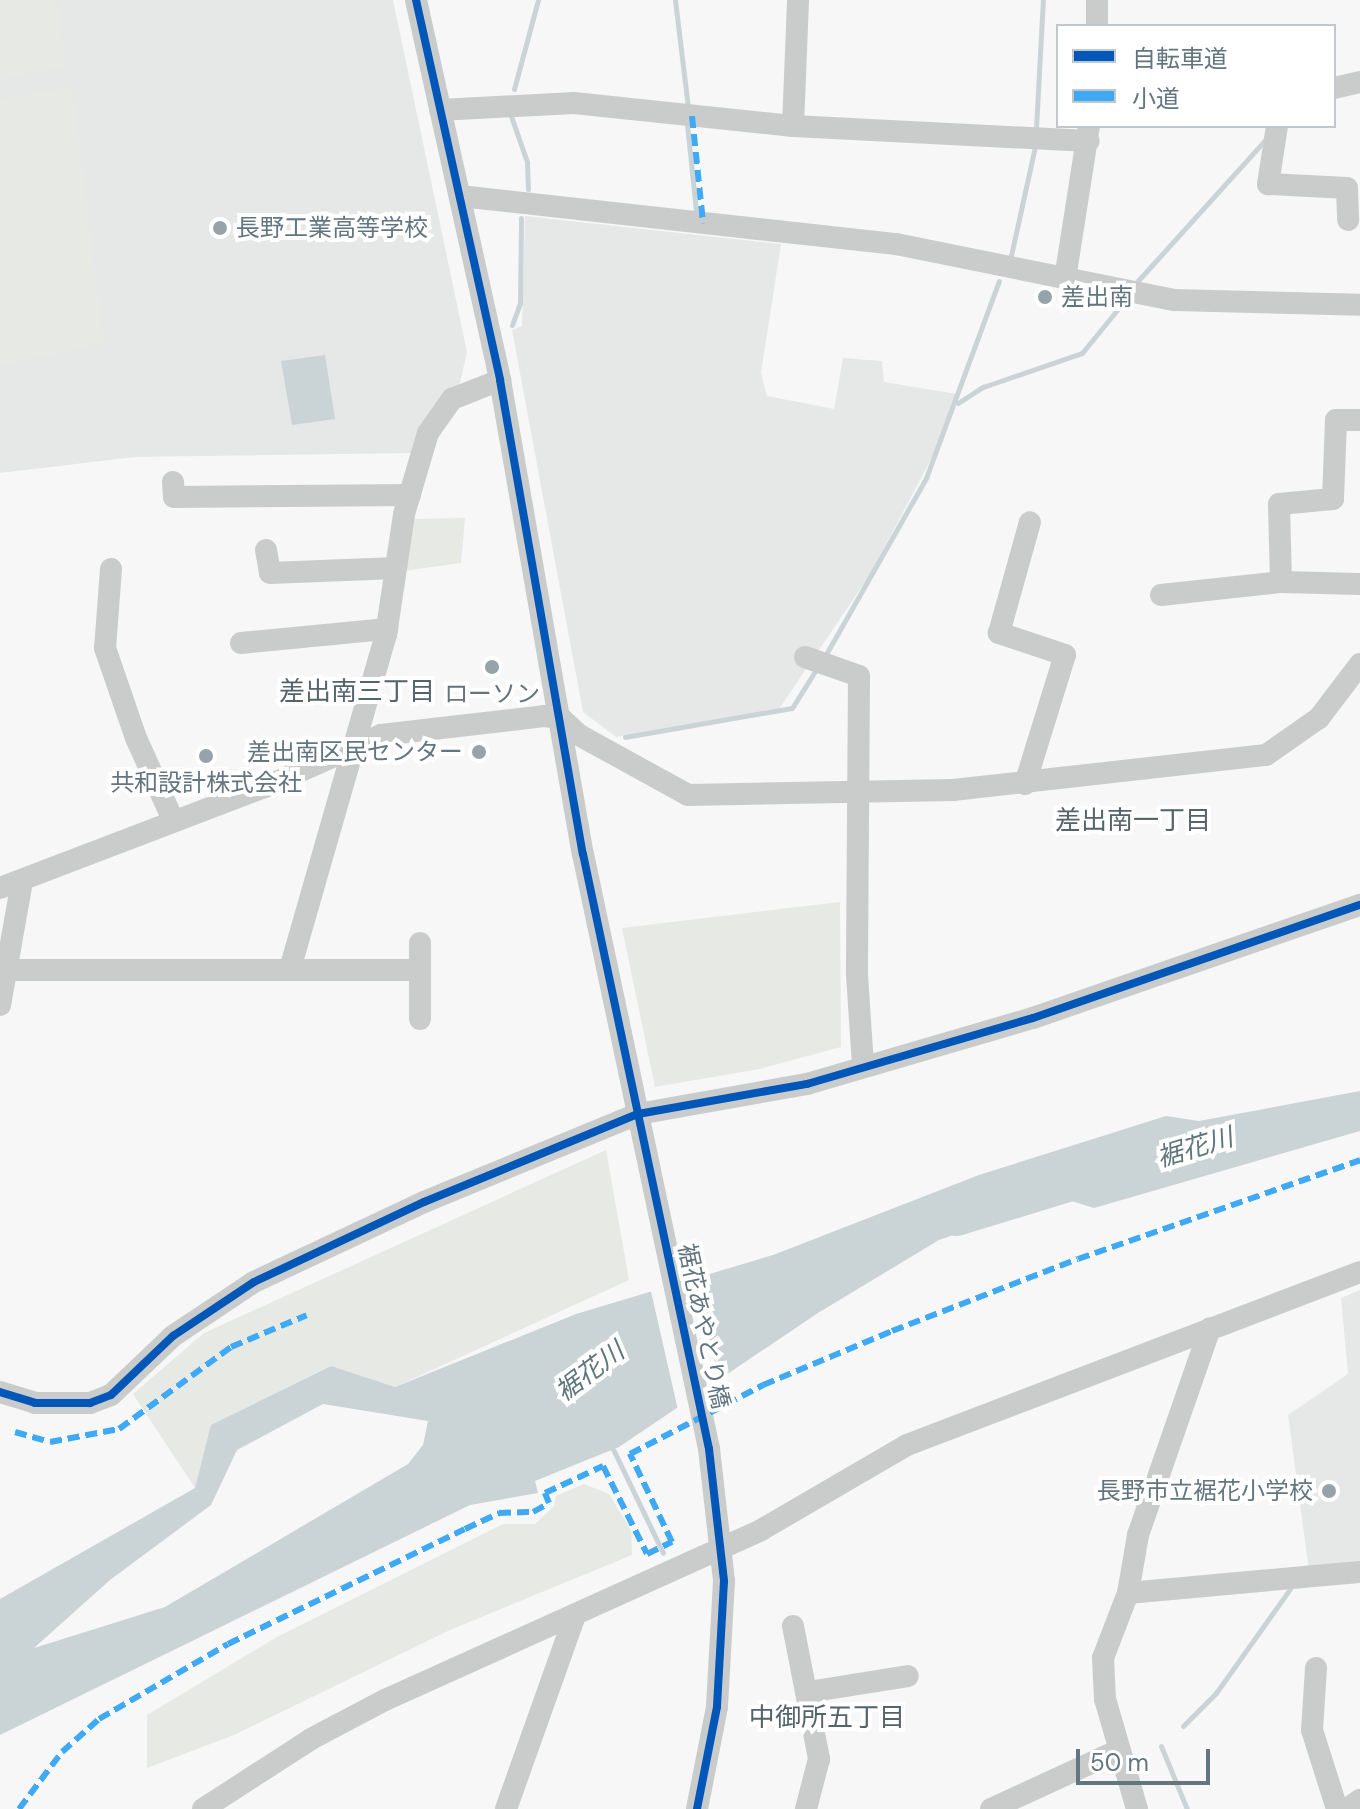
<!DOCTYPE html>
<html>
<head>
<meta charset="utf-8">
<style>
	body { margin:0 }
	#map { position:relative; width:1360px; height:1809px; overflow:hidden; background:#f7f7f7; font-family:"DM Sans","Noto Sans JP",sans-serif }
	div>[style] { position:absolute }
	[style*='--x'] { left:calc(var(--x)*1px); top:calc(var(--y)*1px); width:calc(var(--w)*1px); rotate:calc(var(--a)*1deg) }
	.built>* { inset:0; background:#e6e8e7 }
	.green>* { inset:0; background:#e6e9e4 }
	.water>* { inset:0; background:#cad4d6 }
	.pier>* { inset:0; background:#f7f7f7 }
	.stream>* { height:5px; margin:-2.5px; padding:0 2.5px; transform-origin:2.5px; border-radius:2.5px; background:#cad4d6 }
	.river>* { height:32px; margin:-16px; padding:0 16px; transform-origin:16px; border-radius:16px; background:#cad4d6 }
	.minor>* { height:22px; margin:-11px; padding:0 11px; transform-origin:11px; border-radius:11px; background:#cacccc }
	.quiet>* { height:6px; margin-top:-3px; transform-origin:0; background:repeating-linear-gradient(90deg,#3fa9f5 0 12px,transparent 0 18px) }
	.cycleway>* { height:8px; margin:-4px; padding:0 4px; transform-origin:4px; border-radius:4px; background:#0057b8 }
	.dots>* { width:22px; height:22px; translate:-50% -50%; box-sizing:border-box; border:4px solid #fff; border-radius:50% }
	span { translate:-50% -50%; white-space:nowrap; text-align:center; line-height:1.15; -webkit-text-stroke:8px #fff; paint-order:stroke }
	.poi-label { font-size:24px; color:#637680 }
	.left { translate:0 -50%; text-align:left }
	.right { translate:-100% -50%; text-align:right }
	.street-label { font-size:24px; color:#637680 }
	.neighbourhood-label { font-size:26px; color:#55646b }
	.water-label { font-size:26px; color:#5e767b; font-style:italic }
	.legend { position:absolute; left:1056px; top:24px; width:280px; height:104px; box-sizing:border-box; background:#fff; border:2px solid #c1c8cc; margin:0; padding:10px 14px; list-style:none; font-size:24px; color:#637680 }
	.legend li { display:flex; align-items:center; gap:16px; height:40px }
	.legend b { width:40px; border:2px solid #c1c8cc }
	.scale { position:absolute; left:1076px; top:1749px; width:134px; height:36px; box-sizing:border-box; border:4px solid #637680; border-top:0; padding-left:10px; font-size:24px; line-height:28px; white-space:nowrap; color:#637680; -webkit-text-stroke:6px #fff; paint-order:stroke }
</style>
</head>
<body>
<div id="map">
	<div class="built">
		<div style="clip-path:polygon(0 0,393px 0,467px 352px,460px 383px,429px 415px,415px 453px,135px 457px,0 473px)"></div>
		<div style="clip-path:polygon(525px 216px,781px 244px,761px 373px,767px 396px,834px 409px,843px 358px,882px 361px,884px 382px,957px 394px,936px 450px,869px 576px,779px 709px,616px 737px,583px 712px,512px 330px,522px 326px)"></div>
		<div style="clip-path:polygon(1360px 1290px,1360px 1566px,1309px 1571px,1288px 1415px,1348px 1374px,1341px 1298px)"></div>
	</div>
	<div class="green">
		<div style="clip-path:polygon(0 0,57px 0,66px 67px,0 79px)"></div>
		<div style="clip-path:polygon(71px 87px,104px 343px,0 366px,0 99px)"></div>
		<div style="clip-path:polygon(465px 518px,461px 563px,403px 571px,413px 519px)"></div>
		<div style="clip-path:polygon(840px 902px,841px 1047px,759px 1069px,655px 1087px,622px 928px)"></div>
		<div style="clip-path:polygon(606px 1150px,629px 1280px,395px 1387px,330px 1366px,212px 1425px,195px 1488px,133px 1394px,204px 1333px)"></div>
		<div style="clip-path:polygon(584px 1484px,609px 1494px,631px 1530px,632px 1555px,450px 1630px,234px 1735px,147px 1768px,147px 1715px,275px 1638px,503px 1524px,535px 1524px,554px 1506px,556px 1496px)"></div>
	</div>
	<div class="water">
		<div style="clip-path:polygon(325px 355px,335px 419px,292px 425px,281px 361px)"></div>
		<div style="clip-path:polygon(evenodd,1360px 1091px,1360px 1131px,1094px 1208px,1046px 1193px,988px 1210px,979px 1226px,939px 1240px,818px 1313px,619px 1447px,535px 1481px,538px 1493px,470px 1505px,0 1735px,0 1599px,195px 1488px,211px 1425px,331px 1366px,395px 1387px,576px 1314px,773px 1255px,979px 1175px,1166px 1116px,1199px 1121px,1360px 1091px,323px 1404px,428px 1421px,423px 1445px,408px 1464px,165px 1607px,34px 1648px,110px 1580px,211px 1505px,237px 1450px,323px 1404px)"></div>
	</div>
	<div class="pier">
		<div style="clip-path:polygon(696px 1274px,719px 1381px,678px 1410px,650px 1287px)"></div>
	</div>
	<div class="stream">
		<div style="--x:675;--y:0;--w:108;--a:83.1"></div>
		<div style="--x:514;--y:89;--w:92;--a:-74.9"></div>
		<div style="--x:511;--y:116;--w:49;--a:70.8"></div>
		<div style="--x:527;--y:162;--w:27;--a:88"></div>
		<div style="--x:687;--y:124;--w:87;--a:84.1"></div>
		<div style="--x:1036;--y:128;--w:128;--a:-86.9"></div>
		<div style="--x:1010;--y:260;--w:117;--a:-77.6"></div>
		<div style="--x:1135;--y:284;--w:197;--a:-47.9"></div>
		<div style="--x:512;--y:325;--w:23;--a:-70"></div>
		<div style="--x:520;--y:303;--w:85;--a:-89.3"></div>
		<div style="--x:958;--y:403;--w:30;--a:-33"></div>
		<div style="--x:983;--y:387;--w:105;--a:-19"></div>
		<div style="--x:1082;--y:353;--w:68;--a:-50.9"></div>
		<div style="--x:825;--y:656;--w:205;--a:-60.4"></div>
		<div style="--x:926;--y:478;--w:210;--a:-69.7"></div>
		<div style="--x:625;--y:737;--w:169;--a:-9.9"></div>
		<div style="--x:792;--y:708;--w:47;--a:-58"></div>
		<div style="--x:613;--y:1449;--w:115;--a:64.3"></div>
		<div style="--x:1183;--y:1726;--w:47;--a:-45"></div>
		<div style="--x:1216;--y:1693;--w:128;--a:-54.6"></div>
		<div style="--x:1161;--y:1746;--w:68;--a:67.6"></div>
	</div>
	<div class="river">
		<div style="--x:957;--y:1220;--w:130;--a:-17"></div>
	</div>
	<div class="minor">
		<div style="--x:416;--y:0;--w:389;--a:77.5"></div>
		<div style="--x:500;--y:380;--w:481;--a:80.1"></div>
		<div style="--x:583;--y:854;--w:608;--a:78.04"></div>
		<div style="--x:709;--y:1449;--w:133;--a:83.5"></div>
		<div style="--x:724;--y:1581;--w:126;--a:93.2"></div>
		<div style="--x:717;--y:1707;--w:104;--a:101.1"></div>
		<div style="--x:1097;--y:0;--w:26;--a:90"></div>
		<div style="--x:1334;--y:88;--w:27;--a:-13"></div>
		<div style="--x:440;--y:110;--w:134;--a:-3"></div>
		<div style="--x:574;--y:103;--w:220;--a:6"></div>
		<div style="--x:793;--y:126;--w:126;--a:-87.7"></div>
		<div style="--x:793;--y:126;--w:296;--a:2.9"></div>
		<div style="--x:1277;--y:126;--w:59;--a:98.8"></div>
		<div style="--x:1268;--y:184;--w:79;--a:2.9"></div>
		<div style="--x:1347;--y:188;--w:32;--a:88"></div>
		<div style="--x:460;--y:196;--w:439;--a:6.3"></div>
		<div style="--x:896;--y:244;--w:284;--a:11.4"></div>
		<div style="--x:1174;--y:300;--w:186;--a:1.5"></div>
		<div style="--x:1065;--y:279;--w:155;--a:-81.1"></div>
		<div style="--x:173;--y:482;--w:15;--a:86"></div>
		<div style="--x:174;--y:497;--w:236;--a:-0.5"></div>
		<div style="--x:266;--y:550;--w:23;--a:80"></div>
		<div style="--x:270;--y:573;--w:126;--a:-2.3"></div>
		<div style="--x:111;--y:569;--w:79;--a:94.3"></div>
		<div style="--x:105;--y:648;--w:95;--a:71"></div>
		<div style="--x:136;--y:738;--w:90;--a:65.7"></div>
		<div style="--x:1281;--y:582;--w:78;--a:-91.5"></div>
		<div style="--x:1279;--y:504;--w:54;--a:-5.3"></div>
		<div style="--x:1333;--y:499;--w:79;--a:-87.8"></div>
		<div style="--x:1336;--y:420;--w:24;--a:0"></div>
		<div style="--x:1161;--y:595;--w:121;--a:-6.2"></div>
		<div style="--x:1281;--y:582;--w:79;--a:1.5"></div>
		<div style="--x:241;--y:643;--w:147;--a:-5.5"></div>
		<div style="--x:805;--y:657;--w:57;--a:19.4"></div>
		<div style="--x:859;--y:676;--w:299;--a:90.4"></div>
		<div style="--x:857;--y:975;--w:91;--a:86.2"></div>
		<div style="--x:1025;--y:784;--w:135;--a:-72.8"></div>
		<div style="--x:1065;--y:655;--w:70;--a:-161.6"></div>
		<div style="--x:999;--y:633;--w:115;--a:-74.4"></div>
		<div style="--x:0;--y:888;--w:284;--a:-20.9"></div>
		<div style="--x:265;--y:787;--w:127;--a:-24.1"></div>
		<div style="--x:381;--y:735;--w:164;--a:-6.6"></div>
		<div style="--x:544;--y:716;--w:18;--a:9"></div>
		<div style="--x:562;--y:719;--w:23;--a:43"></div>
		<div style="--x:579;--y:735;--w:124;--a:28.8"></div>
		<div style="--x:688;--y:795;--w:265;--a:-1.1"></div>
		<div style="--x:953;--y:790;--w:315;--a:-6.4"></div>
		<div style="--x:1266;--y:755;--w:65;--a:-34.9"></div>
		<div style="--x:1319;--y:718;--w:68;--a:-52.8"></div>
		<div style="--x:290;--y:969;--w:348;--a:-74"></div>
		<div style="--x:386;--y:635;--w:122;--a:-81.5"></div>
		<div style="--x:404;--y:514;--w:84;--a:-73.5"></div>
		<div style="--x:428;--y:433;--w:42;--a:-54.8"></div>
		<div style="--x:452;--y:399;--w:52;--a:-21.6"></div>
		<div style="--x:8;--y:970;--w:412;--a:0"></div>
		<div style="--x:0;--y:1005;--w:125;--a:-79.9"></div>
		<div style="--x:420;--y:1019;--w:76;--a:-90"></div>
		<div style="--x:0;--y:1392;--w:37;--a:17"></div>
		<div style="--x:35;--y:1403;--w:55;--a:0"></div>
		<div style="--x:90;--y:1403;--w:22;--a:-21"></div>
		<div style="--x:111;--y:1395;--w:86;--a:-43.6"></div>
		<div style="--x:173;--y:1336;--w:97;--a:-33.7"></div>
		<div style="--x:254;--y:1282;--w:188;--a:-25.2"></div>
		<div style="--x:424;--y:1202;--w:231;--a:-22.4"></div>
		<div style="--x:638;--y:1114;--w:172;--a:-10.1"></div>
		<div style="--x:807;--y:1084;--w:235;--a:-16.3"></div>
		<div style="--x:1033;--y:1018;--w:346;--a:-19.1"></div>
		<div style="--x:1128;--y:1593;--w:233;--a:-5.2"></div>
		<div style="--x:793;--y:1626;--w:136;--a:78.9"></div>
		<div style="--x:819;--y:1759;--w:52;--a:104.6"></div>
		<div style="--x:1316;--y:1668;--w:62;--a:93.7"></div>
		<div style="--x:1312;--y:1730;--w:83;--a:72.4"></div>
		<div style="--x:808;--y:1692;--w:101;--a:-9.1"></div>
		<div style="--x:203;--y:1809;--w:129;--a:-32.9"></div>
		<div style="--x:311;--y:1739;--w:84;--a:-27.8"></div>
		<div style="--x:385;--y:1700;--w:413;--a:-24.3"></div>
		<div style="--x:761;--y:1530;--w:169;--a:-30.2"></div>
		<div style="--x:907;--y:1445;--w:485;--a:-20.9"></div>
		<div style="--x:506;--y:1809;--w:206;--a:-70.4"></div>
		<div style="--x:991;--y:1809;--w:141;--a:-24.7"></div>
		<div style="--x:1137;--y:1809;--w:115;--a:-106.2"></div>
		<div style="--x:1105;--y:1699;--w:41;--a:-92.8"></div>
		<div style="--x:1103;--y:1658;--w:70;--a:-69"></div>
		<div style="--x:1128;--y:1593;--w:59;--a:-80.2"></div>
		<div style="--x:1138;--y:1535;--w:219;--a:-70.8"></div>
		<div style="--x:1347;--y:1809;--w:16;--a:-35"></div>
	</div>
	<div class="quiet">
		<div style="--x:692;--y:116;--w:108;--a:84.1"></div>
		<div style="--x:15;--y:1432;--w:36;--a:16"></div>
		<div style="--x:50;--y:1442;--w:70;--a:-10.7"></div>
		<div style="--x:119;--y:1429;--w:139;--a:-36.2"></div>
		<div style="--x:231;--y:1347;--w:82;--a:-22.8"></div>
		<div style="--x:19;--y:1809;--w:71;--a:-53"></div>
		<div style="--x:62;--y:1752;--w:50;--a:-41.7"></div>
		<div style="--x:99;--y:1719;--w:149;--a:-30.2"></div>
		<div style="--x:228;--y:1644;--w:263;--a:-25.9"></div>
		<div style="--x:465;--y:1529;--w:38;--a:-25"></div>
		<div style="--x:499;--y:1513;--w:34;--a:-2"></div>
		<div style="--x:533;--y:1512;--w:18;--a:-29"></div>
		<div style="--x:549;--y:1503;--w:11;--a:-112"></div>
		<div style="--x:545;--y:1493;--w:64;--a:-25"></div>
		<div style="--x:603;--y:1466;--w:98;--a:63.4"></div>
		<div style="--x:647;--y:1554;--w:28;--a:-26"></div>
		<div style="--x:672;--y:1542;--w:98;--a:-115.5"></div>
		<div style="--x:630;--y:1454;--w:150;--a:-27.4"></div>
		<div style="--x:763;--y:1385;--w:140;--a:-22.7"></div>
		<div style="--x:892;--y:1331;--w:199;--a:-21.2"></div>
		<div style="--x:1078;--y:1259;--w:299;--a:-19.3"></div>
	</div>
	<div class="cycleway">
		<div style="--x:416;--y:0;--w:389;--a:77.5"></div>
		<div style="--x:500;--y:380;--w:481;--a:80.1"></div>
		<div style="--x:583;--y:854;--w:608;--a:78.04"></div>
		<div style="--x:709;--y:1449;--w:133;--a:83.5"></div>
		<div style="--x:724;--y:1581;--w:126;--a:93.2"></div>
		<div style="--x:717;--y:1707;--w:104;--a:101.1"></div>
		<div style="--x:0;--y:1392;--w:37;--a:17"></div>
		<div style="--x:35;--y:1403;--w:55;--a:0"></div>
		<div style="--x:90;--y:1403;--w:22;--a:-21"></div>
		<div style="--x:111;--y:1395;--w:86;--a:-43.6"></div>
		<div style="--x:173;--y:1336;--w:97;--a:-33.7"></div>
		<div style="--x:254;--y:1282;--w:188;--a:-25.2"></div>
		<div style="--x:424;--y:1202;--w:231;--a:-22.4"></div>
		<div style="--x:638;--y:1114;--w:172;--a:-10.1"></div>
		<div style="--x:807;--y:1084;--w:235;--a:-16.3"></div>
		<div style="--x:1033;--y:1018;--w:346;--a:-19.1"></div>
	</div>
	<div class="dots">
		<div style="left:220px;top:228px;background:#97a3aa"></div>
		<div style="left:1045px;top:297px;background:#97a3aa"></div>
		<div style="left:492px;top:667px;background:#97a3aa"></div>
		<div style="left:479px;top:752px;background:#97a3aa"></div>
		<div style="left:206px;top:756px;background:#97a3aa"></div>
		<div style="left:1329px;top:1491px;background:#97a3aa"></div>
	</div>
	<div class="poi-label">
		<span class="left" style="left:236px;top:228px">長野工業高等学校</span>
		<span class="left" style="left:1061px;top:297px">差出南</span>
		<span style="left:492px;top:694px">ローソン</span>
		<span class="right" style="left:463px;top:752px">差出南区民センター</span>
		<span style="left:206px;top:783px">共和設計株式会社</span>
		<span class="right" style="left:1313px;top:1491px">長野市立裾花小学校</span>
	</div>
	<div class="street-label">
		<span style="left:704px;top:1326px;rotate:78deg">裾花あやとり橋</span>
	</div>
	<div class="neighbourhood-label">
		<span style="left:357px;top:692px">差出南三丁目</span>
		<span style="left:1133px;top:821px">差出南一丁目</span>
		<span style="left:827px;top:1718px">中御所五丁目</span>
	</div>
	<div class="water-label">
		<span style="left:1195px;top:1148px;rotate:-17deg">裾花川</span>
		<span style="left:590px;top:1372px;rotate:-37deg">裾花川</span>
	</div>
	<ul class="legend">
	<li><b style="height:10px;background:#0057b8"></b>自転車道</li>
	<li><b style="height:10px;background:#3fa9f5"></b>小道</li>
	</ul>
	<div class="scale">50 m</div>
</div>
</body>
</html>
